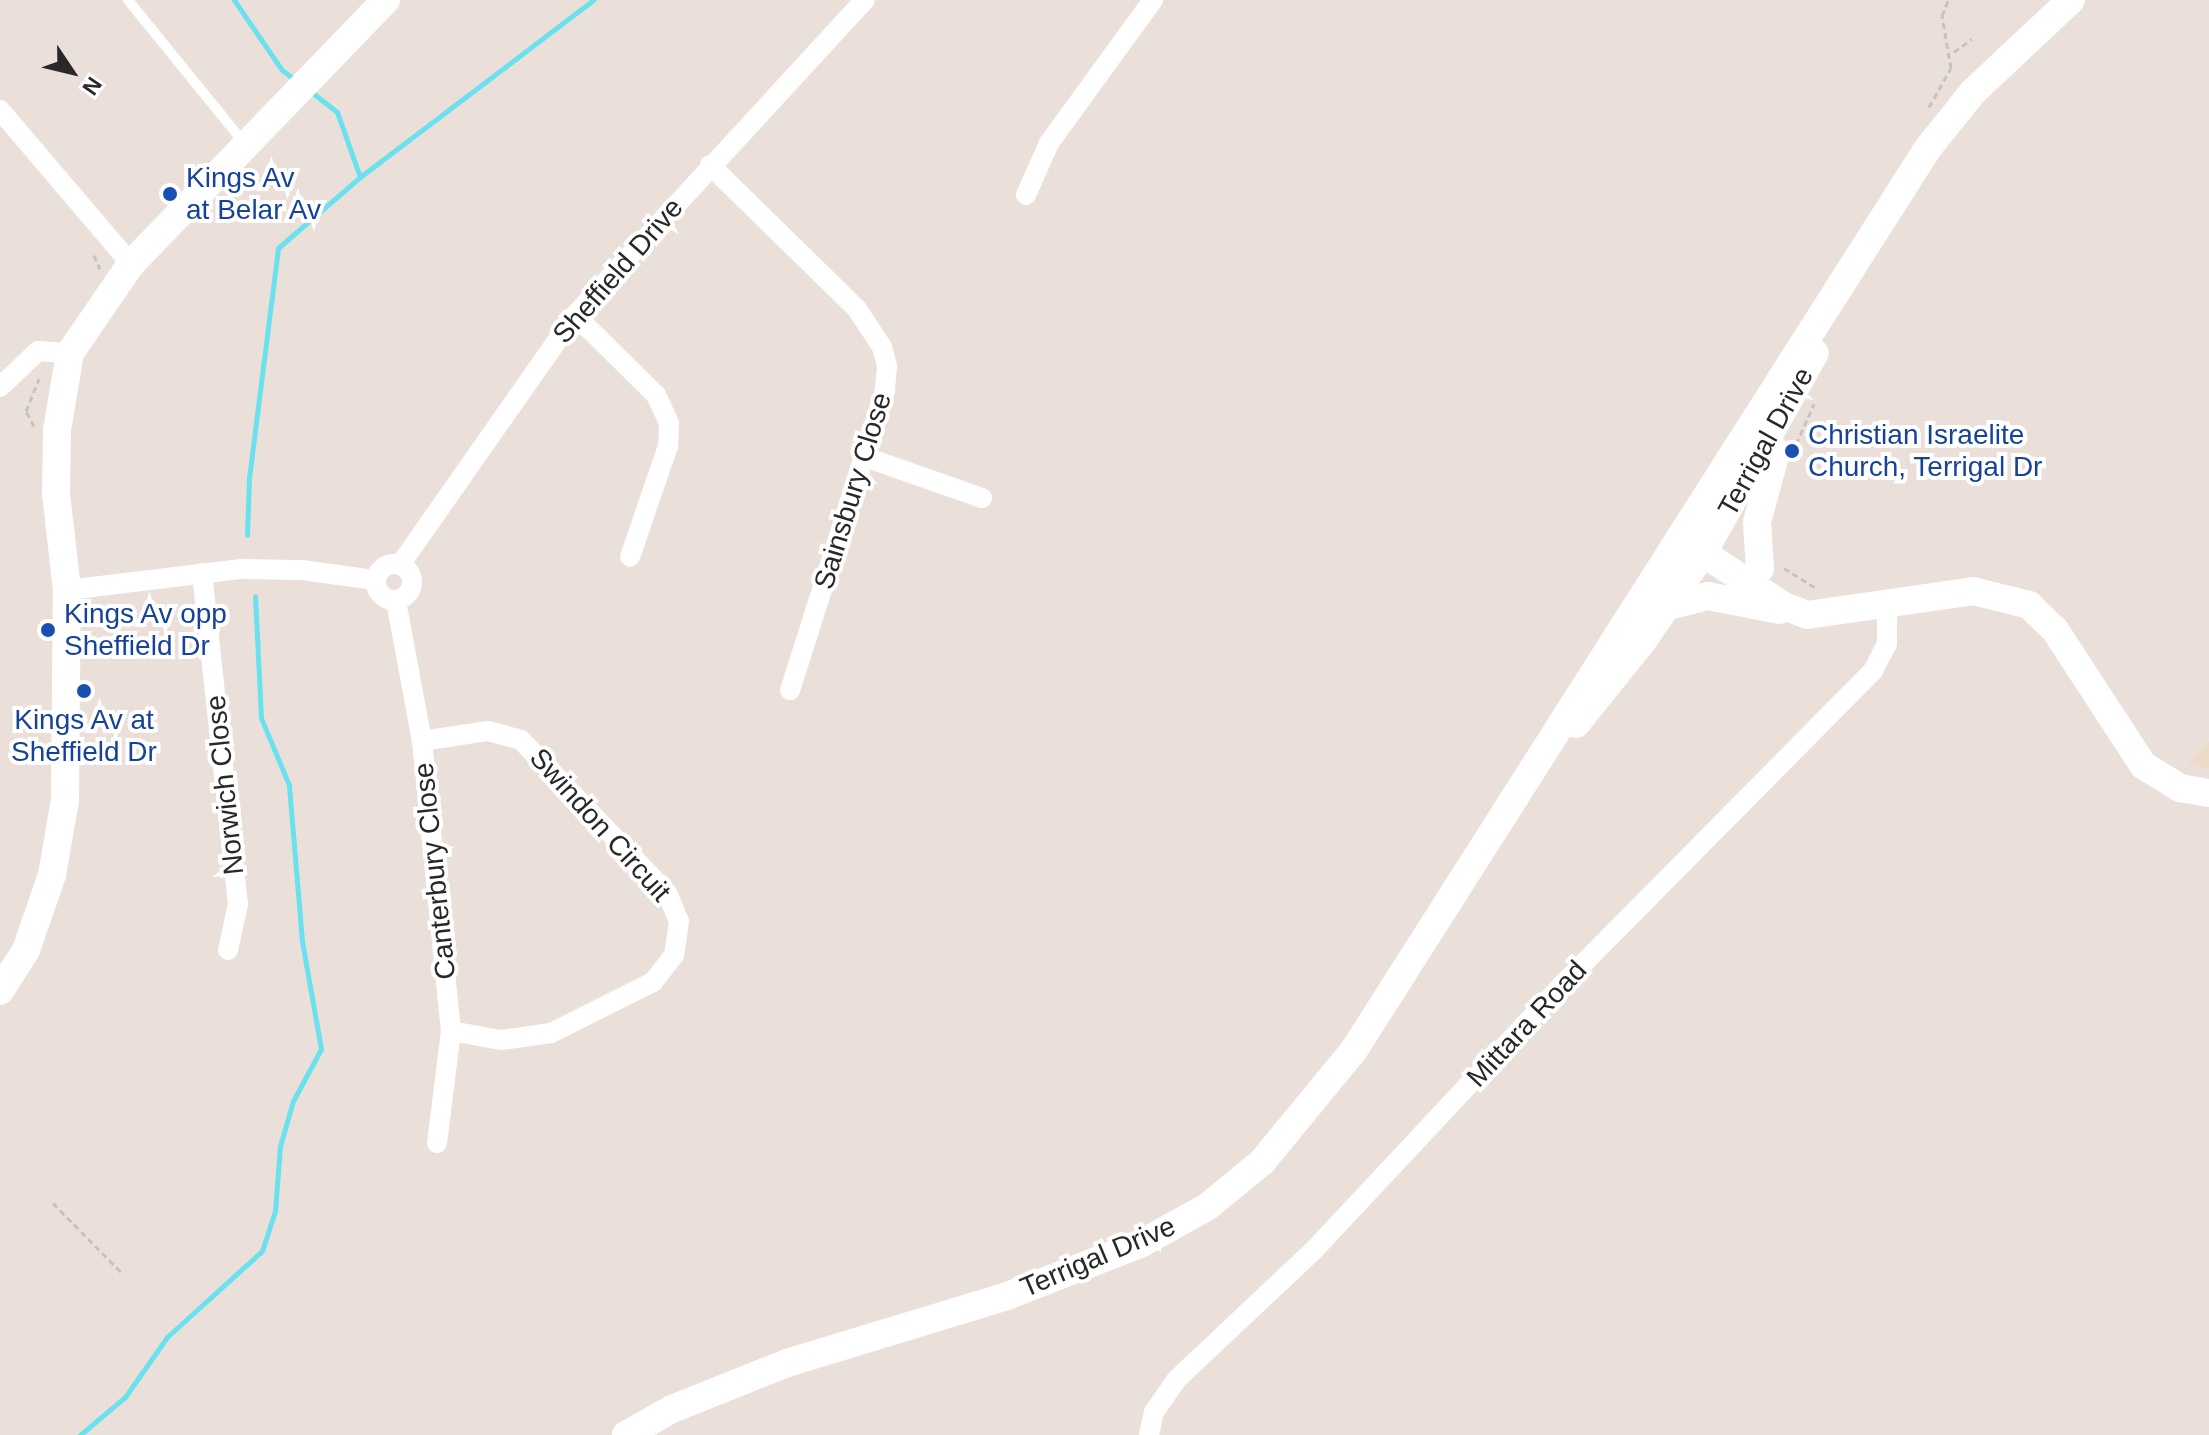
<!DOCTYPE html>
<html>
<head>
<meta charset="utf-8">
<style>
	body { margin:0 }
	#map { position:relative; width:2209px; height:1435px; overflow:hidden; background:#ebe0d9; font-family:Arial,sans-serif }
	div>[style] { position:absolute }
	[style*='--x'] { left:calc(var(--x)*1px); top:calc(var(--y)*1px); width:calc(var(--w)*1px); rotate:calc(var(--a)*1deg) }
	.education>* { inset:0; background:#eddbc8 }
	.stream>* { height:5px; margin:-2.5px; padding:0 2.5px; transform-origin:2.5px; border-radius:2.5px; background:#6be0ee }
	.path>* { height:3px; margin-top:-1.5px; transform-origin:0; background:repeating-linear-gradient(90deg,#c3c3c3 0 6px,transparent 0 10px) }
	.lane>* { height:10px; margin:-5px; padding:0 5px; transform-origin:5px; border-radius:5px; background:#fff }
	.street>* { height:20px; margin:-10px; padding:0 10px; transform-origin:10px; border-radius:10px; background:#fff }
	.street>.ring { margin:-10px; padding:0; box-sizing:content-box; background:none; border:20px solid #fff; border-radius:50% }
	.secondary>* { height:28px; margin:-14px; padding:0 14px; transform-origin:14px; border-radius:14px; background:#fff }
	.dots>* { width:22px; height:22px; translate:-50% -50%; box-sizing:border-box; border:4px solid #fff; border-radius:50% }
	span { translate:-50% -50%; white-space:nowrap; text-align:center; line-height:1.15; -webkit-text-stroke:8px #fff; paint-order:stroke }
	.transit-label { font-size:28px; color:#164399 }
	.left { translate:0 -50%; text-align:left }
	.street-label { font-size:28px; color:#282828 }
	.north { position:absolute; left:32px; top:32px; width:80px; height:80px; -webkit-text-stroke:6px #fff; paint-order:stroke; rotate:125deg; font-size:22px; font-weight:700; line-height:32px; text-align:center; color:#282828 }
	.north::after { content:''; display:block; margin:auto; width:28px; height:36px; background:#282828; clip-path:polygon(50% 0,100% 100%,50% 72%,0 100%) }
</style>
</head>
<body>
<div id="map">
	<div class="education">
		<div style="clip-path:polygon(2209px 741px,2209px 768px,2188px 764px)"></div>
	</div>
	<div class="stream">
		<div style="--x:234;--y:0;--w:85;--a:55.6"></div>
		<div style="--x:282;--y:70;--w:18;--a:38"></div>
		<div style="--x:360;--y:177;--w:293;--a:-37.2"></div>
		<div style="--x:247;--y:535;--w:57;--a:-88"></div>
		<div style="--x:249;--y:478;--w:232;--a:-82.8"></div>
		<div style="--x:278;--y:248;--w:108;--a:-40.9"></div>
		<div style="--x:360;--y:177;--w:69;--a:-109.5"></div>
		<div style="--x:337;--y:112;--w:33;--a:-142"></div>
		<div style="--x:80;--y:1435;--w:59;--a:-40.2"></div>
		<div style="--x:125;--y:1397;--w:73;--a:-55"></div>
		<div style="--x:167;--y:1337;--w:128;--a:-42.2"></div>
		<div style="--x:262;--y:1251;--w:42;--a:-72"></div>
		<div style="--x:275;--y:1211;--w:65;--a:-85.6"></div>
		<div style="--x:280;--y:1146;--w:47;--a:-73.9"></div>
		<div style="--x:293;--y:1101;--w:59;--a:-61.7"></div>
		<div style="--x:321;--y:1049;--w:110;--a:-100"></div>
		<div style="--x:302;--y:941;--w:157;--a:-94.8"></div>
		<div style="--x:289;--y:785;--w:73;--a:-112.7"></div>
		<div style="--x:261;--y:718;--w:122;--a:-92.8"></div>
	</div>
	<div class="path">
		<div style="--x:1954;--y:52;--w:22;--a:-36"></div>
		<div style="--x:1929;--y:107;--w:45;--a:-60.6"></div>
		<div style="--x:1951;--y:68;--w:53;--a:-99.8"></div>
		<div style="--x:1942;--y:16;--w:17;--a:-69"></div>
		<div style="--x:94;--y:255;--w:15;--a:67"></div>
		<div style="--x:34;--y:426;--w:17;--a:-118"></div>
		<div style="--x:26;--y:411;--w:35;--a:-68"></div>
		<div style="--x:1796;--y:444;--w:44;--a:-65.8"></div>
		<div style="--x:1784;--y:568;--w:40;--a:32"></div>
		<div style="--x:53;--y:1203;--w:98;--a:45.4"></div>
	</div>
	<div class="lane">
		<div style="--x:128;--y:0;--w:186;--a:50.9"></div>
	</div>
	<div class="street">
		<div style="--x:0;--y:110;--w:202;--a:49.6"></div>
		<div style="--x:710;--y:165;--w:206;--a:44.4"></div>
		<div style="--x:857;--y:309;--w:45;--a:56.7"></div>
		<div style="--x:882;--y:347;--w:20;--a:75"></div>
		<div style="--x:887;--y:366;--w:25;--a:95"></div>
		<div style="--x:885;--y:391;--w:314;--a:107.6"></div>
		<div style="--x:1026;--y:195;--w:57;--a:-66.1"></div>
		<div style="--x:1049;--y:143;--w:177;--a:-54"></div>
		<div style="--x:575;--y:315;--w:114;--a:44.6"></div>
		<div style="--x:656;--y:395;--w:31;--a:65"></div>
		<div style="--x:669;--y:423;--w:23;--a:92"></div>
		<div style="--x:668;--y:446;--w:117;--a:108.9"></div>
		<div style="--x:0;--y:387;--w:52;--a:-43.5"></div>
		<div style="--x:38;--y:351;--w:32;--a:4"></div>
		<div style="--x:865;--y:457;--w:124;--a:19.3"></div>
		<div class="ring" style="left:376px;top:564px;width:16px;height:16px"></div>
		<div style="--x:400;--y:565;--w:305;--a:-55"></div>
		<div style="--x:575;--y:315;--w:428;--a:-47.4"></div>
		<div style="--x:202;--y:573;--w:333;--a:83.8"></div>
		<div style="--x:238;--y:904;--w:47;--a:102.3"></div>
		<div style="--x:67;--y:590;--w:174;--a:-6.9"></div>
		<div style="--x:240;--y:569;--w:62;--a:0.9"></div>
		<div style="--x:302;--y:570;--w:74;--a:7.8"></div>
		<div style="--x:396;--y:601;--w:142;--a:79.5"></div>
		<div style="--x:422;--y:741;--w:291;--a:84.3"></div>
		<div style="--x:451;--y:1031;--w:113;--a:97.1"></div>
		<div style="--x:422;--y:741;--w:67;--a:-8.6"></div>
		<div style="--x:488;--y:731;--w:34;--a:15"></div>
		<div style="--x:521;--y:740;--w:211;--a:46.3"></div>
		<div style="--x:667;--y:893;--w:30;--a:67"></div>
		<div style="--x:679;--y:921;--w:34;--a:98"></div>
		<div style="--x:674;--y:955;--w:34;--a:128"></div>
		<div style="--x:653;--y:982;--w:114;--a:153.4"></div>
		<div style="--x:551;--y:1033;--w:50;--a:172"></div>
		<div style="--x:501;--y:1040;--w:51;--a:-169.8"></div>
		<div style="--x:1149;--y:1435;--w:24;--a:-78"></div>
		<div style="--x:1154;--y:1412;--w:39;--a:-55"></div>
		<div style="--x:1176;--y:1380;--w:190;--a:-43.3"></div>
		<div style="--x:1314;--y:1250;--w:367;--a:-46.9"></div>
		<div style="--x:1565;--y:982;--w:438;--a:-45.3"></div>
		<div style="--x:1873;--y:671;--w:30;--a:-63"></div>
		<div style="--x:1887;--y:644;--w:37;--a:-90"></div>
	</div>
	<div class="secondary">
		<div style="--x:1703;--y:553;--w:97;--a:33.2"></div>
		<div style="--x:1784;--y:606;--w:25;--a:21"></div>
		<div style="--x:1807;--y:615;--w:168;--a:-8.2"></div>
		<div style="--x:1973;--y:591;--w:58;--a:14"></div>
		<div style="--x:2029;--y:605;--w:36;--a:44"></div>
		<div style="--x:2055;--y:630;--w:161;--a:56.9"></div>
		<div style="--x:2143;--y:765;--w:44;--a:31.9"></div>
		<div style="--x:2180;--y:788;--w:29;--a:10"></div>
		<div style="--x:1760;--y:569;--w:47;--a:-93.7"></div>
		<div style="--x:1757;--y:522;--w:73;--a:-74.8"></div>
		<div style="--x:1669;--y:606;--w:40;--a:-14.4"></div>
		<div style="--x:1708;--y:596;--w:73;--a:11"></div>
		<div style="--x:1576;--y:724;--w:105;--a:-51.2"></div>
		<div style="--x:1642;--y:642;--w:108;--a:-55.6"></div>
		<div style="--x:1703;--y:553;--w:229;--a:-60.8"></div>
		<div style="--x:0;--y:991;--w:49;--a:-57.6"></div>
		<div style="--x:26;--y:950;--w:79;--a:-70.9"></div>
		<div style="--x:52;--y:875;--w:76;--a:-80.2"></div>
		<div style="--x:65;--y:800;--w:210;--a:-89.5"></div>
		<div style="--x:67;--y:590;--w:97;--a:-96.5"></div>
		<div style="--x:56;--y:494;--w:64;--a:-89.1"></div>
		<div style="--x:57;--y:430;--w:78;--a:-80.4"></div>
		<div style="--x:70;--y:353;--w:108;--a:-55.6"></div>
		<div style="--x:131;--y:264;--w:367;--a:-46"></div>
		<div style="--x:626;--y:1435;--w:53;--a:-29.5"></div>
		<div style="--x:672;--y:1409;--w:124;--a:-21.8"></div>
		<div style="--x:787;--y:1363;--w:230;--a:-16.9"></div>
		<div style="--x:1007;--y:1296;--w:145;--a:-21.4"></div>
		<div style="--x:1142;--y:1243;--w:74;--a:-29"></div>
		<div style="--x:1207;--y:1207;--w:71;--a:-39.3"></div>
		<div style="--x:1262;--y:1162;--w:145;--a:-50.6"></div>
		<div style="--x:1354;--y:1050;--w:1069;--a:-57.53"></div>
		<div style="--x:1928;--y:148;--w:72;--a:-51.2"></div>
		<div style="--x:1973;--y:92;--w:134;--a:-43.2"></div>
	</div>
	<div class="dots">
		<div style="left:170px;top:194px;background:#1a4fb4"></div>
		<div style="left:1792px;top:451px;background:#1a4fb4"></div>
		<div style="left:48px;top:630px;background:#1a4fb4"></div>
		<div style="left:84px;top:691px;background:#1a4fb4"></div>
	</div>
	<div class="transit-label">
		<span class="left" style="left:186px;top:194px">Kings Av<br>at Belar Av</span>
		<span class="left" style="left:1808px;top:451px">Christian Israelite<br>Church, Terrigal Dr</span>
		<span class="left" style="left:64px;top:630px">Kings Av opp<br>Sheffield Dr</span>
		<span style="left:84px;top:736px">Kings Av at<br>Sheffield Dr</span>
	</div>
	<div class="street-label">
		<span style="left:618px;top:271px;rotate:-49deg">Sheffield Drive</span>
		<span style="left:1766px;top:442px;rotate:-61deg">Terrigal Drive</span>
		<span style="left:853px;top:491px;rotate:-73deg">Sainsbury Close</span>
		<span style="left:225px;top:785px;rotate:-96deg">Norwich Close</span>
		<span style="left:600px;top:825px;rotate:48deg">Swindon Circuit</span>
		<span style="left:435px;top:871px;rotate:-96deg">Canterbury Close</span>
		<span style="left:1527px;top:1024px;rotate:-47deg">Mittara Road</span>
		<span style="left:1098px;top:1257px;rotate:-23deg">Terrigal Drive</span>
	</div>
	<div class="north">N</div>
</div>
</body>
</html>
